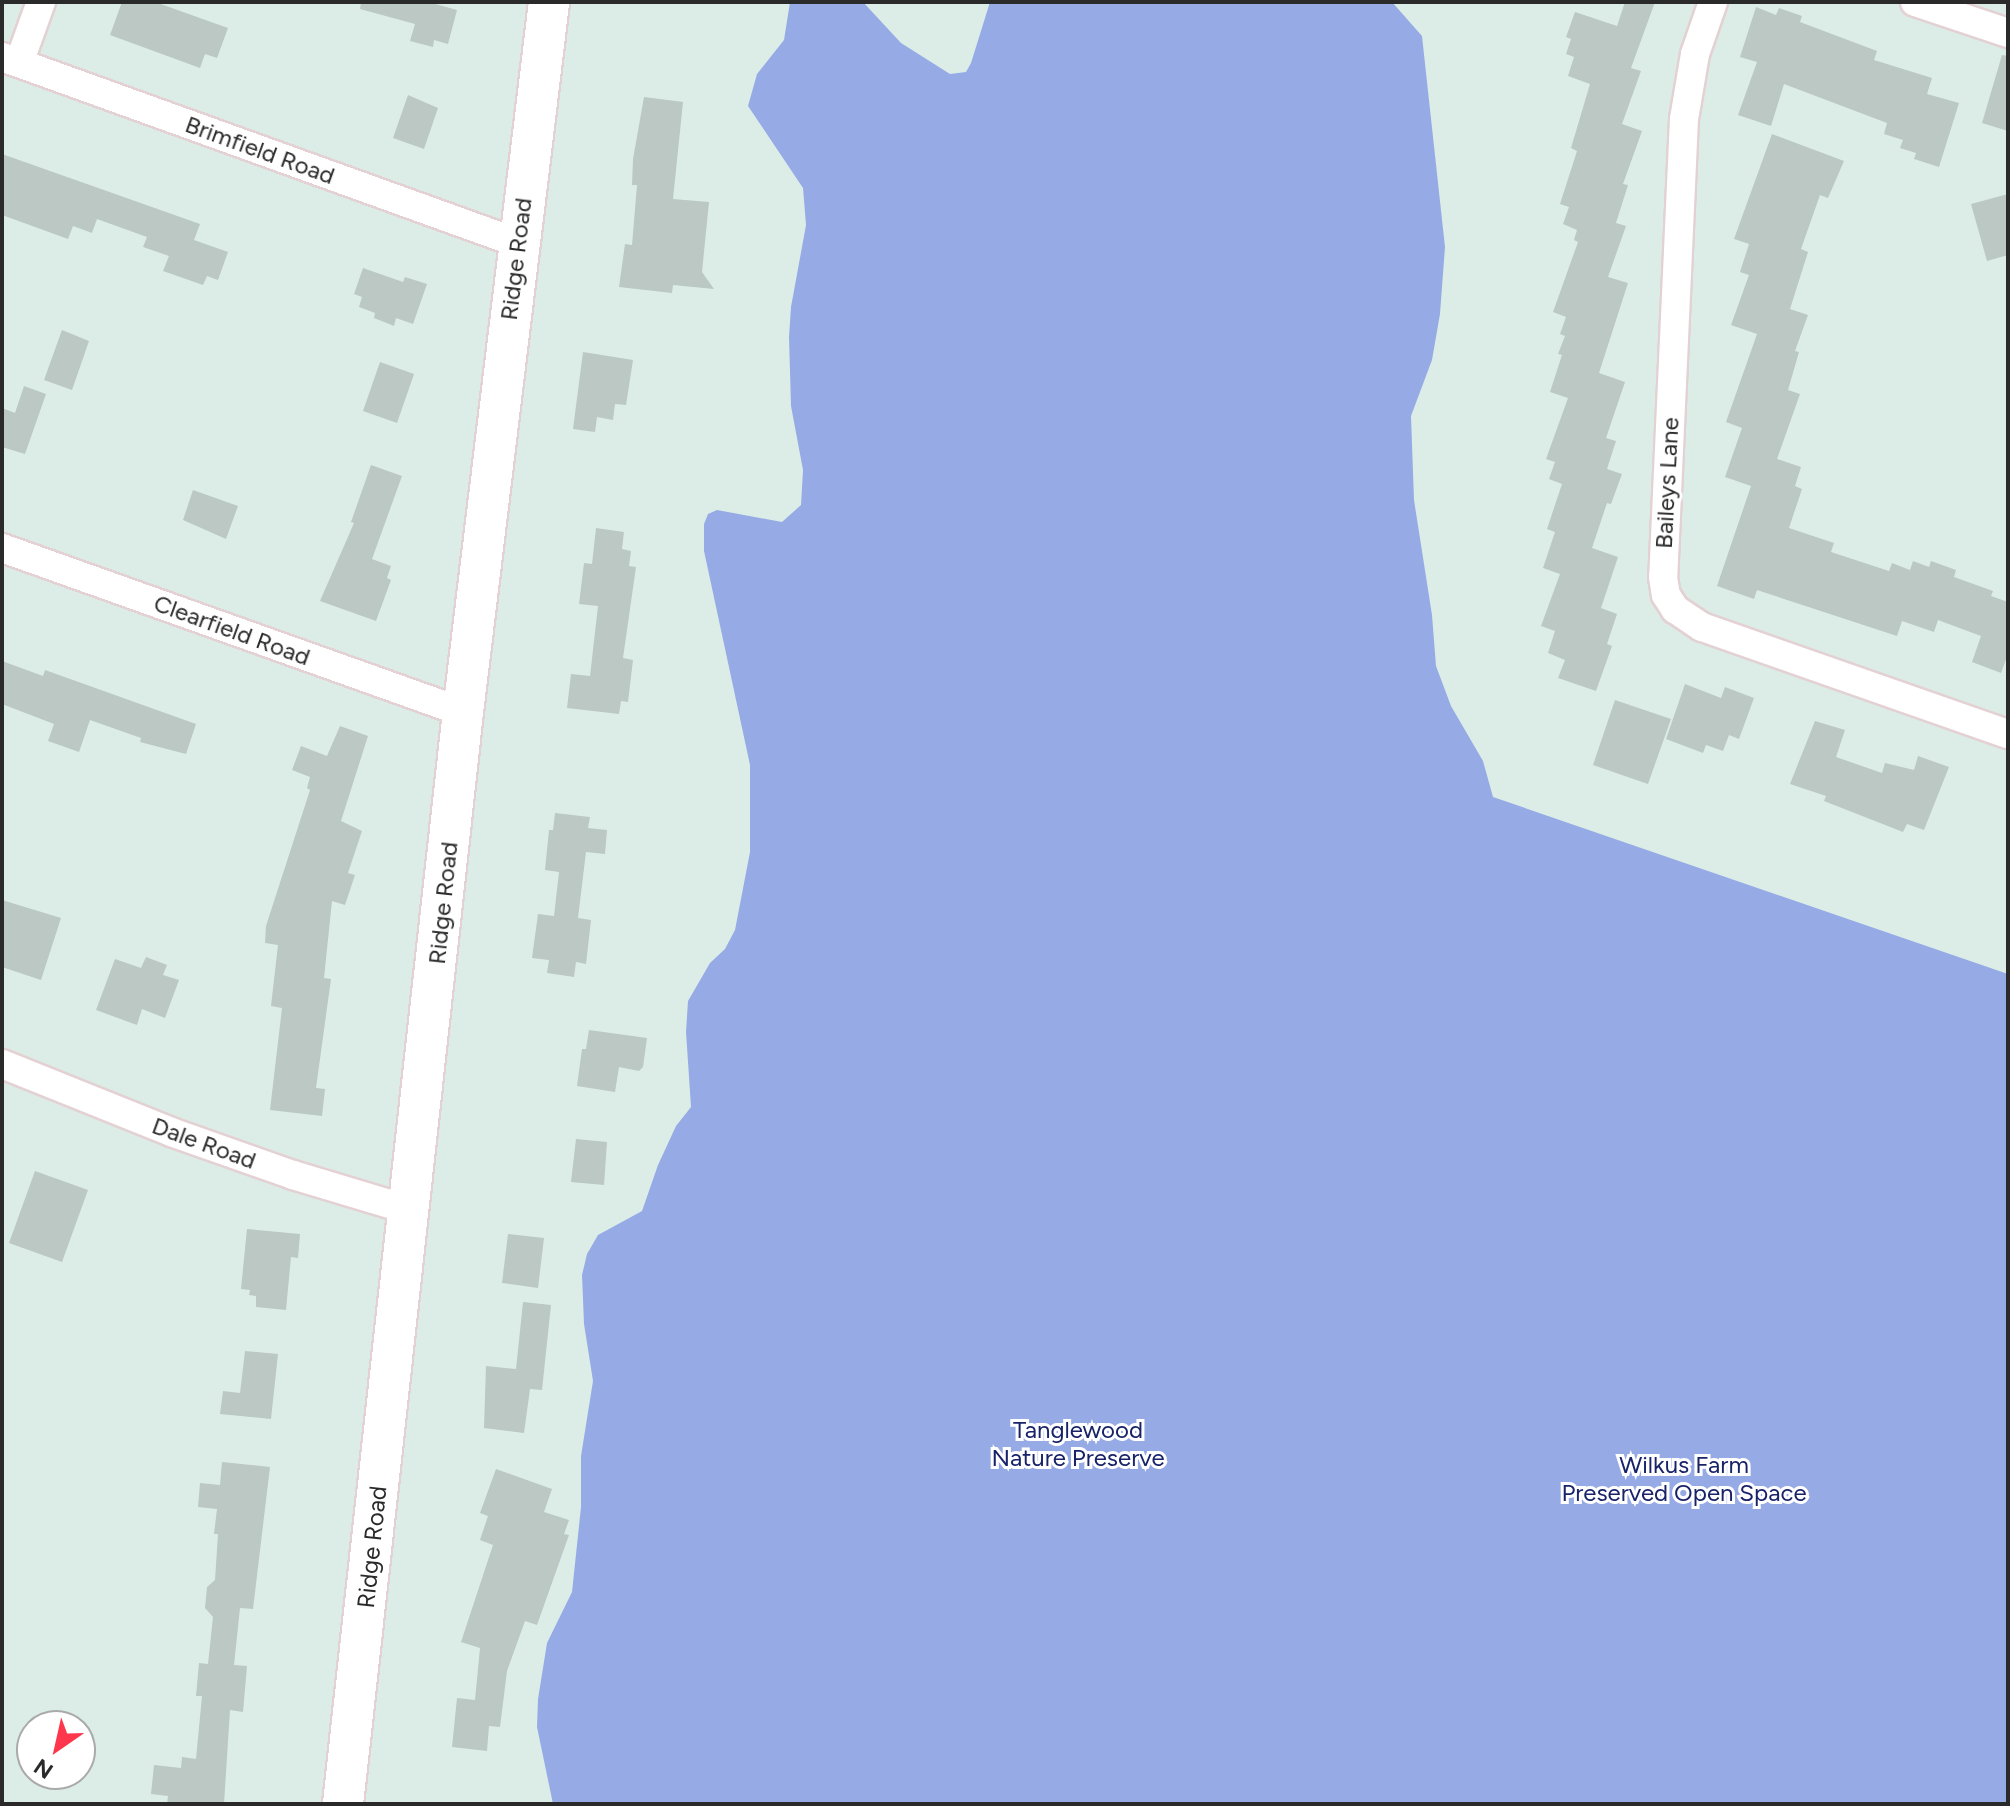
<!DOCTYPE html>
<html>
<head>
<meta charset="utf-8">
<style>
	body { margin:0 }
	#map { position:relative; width:2010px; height:1806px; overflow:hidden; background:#dcede7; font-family:Figtree,sans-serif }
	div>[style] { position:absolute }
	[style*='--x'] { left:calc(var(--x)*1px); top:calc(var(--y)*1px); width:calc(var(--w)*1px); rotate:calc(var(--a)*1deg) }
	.green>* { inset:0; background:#96abe5 }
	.building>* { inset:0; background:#bbc8c3 }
	.roads { filter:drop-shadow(2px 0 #e3d1d3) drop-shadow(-2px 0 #e3d1d3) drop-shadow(0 2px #e3d1d3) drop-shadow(0 -2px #e3d1d3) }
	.street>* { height:28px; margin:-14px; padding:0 14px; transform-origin:14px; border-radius:14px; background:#fff }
	.secondary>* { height:40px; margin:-20px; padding:0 20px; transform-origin:20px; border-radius:20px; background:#fff }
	span { translate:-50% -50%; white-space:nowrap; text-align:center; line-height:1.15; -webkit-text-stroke:6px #fff; paint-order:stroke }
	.street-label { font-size:24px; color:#2a2a2a }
	.park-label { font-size:24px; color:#182369 }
	.frame { position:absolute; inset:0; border:4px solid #2a2a2a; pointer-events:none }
	.north { position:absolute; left:16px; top:1710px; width:80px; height:80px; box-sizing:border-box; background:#fff; border:2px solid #aaa; border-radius:50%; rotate:214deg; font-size:22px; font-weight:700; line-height:32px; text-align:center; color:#2a2a2a }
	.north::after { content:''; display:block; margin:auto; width:28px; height:36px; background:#fe374d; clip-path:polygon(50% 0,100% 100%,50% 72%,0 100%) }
</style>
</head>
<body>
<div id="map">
	<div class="green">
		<div style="clip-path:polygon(790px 2px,863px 2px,901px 43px,950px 74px,966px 72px,971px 63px,990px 2px,1392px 2px,1422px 36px,1445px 247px,1440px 314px,1432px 360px,1411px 416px,1414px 500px,1432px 615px,1436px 666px,1451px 706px,1483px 761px,1493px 797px,2008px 974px,2008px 1804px,553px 1804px,537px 1727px,538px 1699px,547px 1643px,572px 1592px,581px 1507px,581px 1456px,593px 1381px,584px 1324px,582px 1275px,587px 1254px,598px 1235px,642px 1211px,658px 1165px,676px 1126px,691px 1107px,686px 1032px,688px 1001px,710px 963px,725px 949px,735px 930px,750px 852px,750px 765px,704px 551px,704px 524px,708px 514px,717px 510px,782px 522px,801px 505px,803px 470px,791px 406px,789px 337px,791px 307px,806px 225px,803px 188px,748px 106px,757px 74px,784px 40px)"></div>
	</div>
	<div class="building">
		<div style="clip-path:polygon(122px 2px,155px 2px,228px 28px,217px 58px,205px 54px,200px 68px,110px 35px)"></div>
		<div style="clip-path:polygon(361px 2px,428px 2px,457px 10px,448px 44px,434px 40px,433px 47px,410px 41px,415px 24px,360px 9px)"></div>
		<div style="clip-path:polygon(1625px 2px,1655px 2px,1631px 68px,1641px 71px,1622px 124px,1642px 131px,1623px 184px,1628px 185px,1616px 223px,1626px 226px,1608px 277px,1628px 283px,1599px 373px,1625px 382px,1606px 438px,1616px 441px,1607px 469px,1622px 474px,1611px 504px,1607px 503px,1592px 548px,1618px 557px,1601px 608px,1617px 614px,1607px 644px,1612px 646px,1596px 691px,1558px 678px,1565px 660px,1548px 653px,1555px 631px,1541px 626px,1560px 574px,1543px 568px,1555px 532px,1547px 529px,1562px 484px,1549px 479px,1555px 462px,1546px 459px,1568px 398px,1550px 392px,1562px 355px,1558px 354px,1565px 336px,1560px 334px,1566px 317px,1553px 312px,1578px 242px,1574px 240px,1577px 230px,1563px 224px,1569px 207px,1560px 204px,1577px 151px,1571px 148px,1590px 84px,1568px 76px,1574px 57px,1566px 54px,1571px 39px,1566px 37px,1575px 12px,1617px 26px)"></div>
		<div style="clip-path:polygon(1756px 7px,1776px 15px,1779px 8px,1802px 16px,1800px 22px,1877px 51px,1874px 60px,1932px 78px,1927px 94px,1959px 103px,1939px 167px,1914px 159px,1916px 153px,1900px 148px,1903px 140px,1884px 134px,1887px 123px,1784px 84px,1771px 126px,1738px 115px,1757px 62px,1740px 57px)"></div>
		<div style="clip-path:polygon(2002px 55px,2008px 56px,2008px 131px,1982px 123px)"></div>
		<div style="clip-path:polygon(408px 95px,438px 108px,424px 149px,393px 138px)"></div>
		<div style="clip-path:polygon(644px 97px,683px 102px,673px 199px,709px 202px,702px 272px,714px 289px,673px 285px,672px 293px,619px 287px,625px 244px,632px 245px,637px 185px,632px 185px,633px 159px)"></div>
		<div style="clip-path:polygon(1772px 134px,1844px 161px,1828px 198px,1820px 195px,1801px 249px,1808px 252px,1790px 309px,1808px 315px,1795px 351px,1799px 352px,1788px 390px,1800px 394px,1777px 459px,1801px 467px,1795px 486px,1802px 489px,1789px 528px,1834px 543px,1831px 552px,1889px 571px,1892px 563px,1910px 570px,1913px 561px,1929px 567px,1931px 561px,1956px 570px,1954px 577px,1993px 591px,1991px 596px,2008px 602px,2008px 654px,2001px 673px,1972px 662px,1981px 636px,1938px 620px,1934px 632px,1902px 621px,1897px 636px,1757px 590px,1754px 599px,1717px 586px,1751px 486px,1725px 477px,1742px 428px,1726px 422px,1757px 334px,1731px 325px,1749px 275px,1740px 272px,1749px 244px,1734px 239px)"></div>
		<div style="clip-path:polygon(2px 154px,200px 224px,194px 240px,228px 252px,218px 280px,207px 276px,203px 285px,163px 271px,169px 256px,143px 247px,147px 237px,97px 219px,92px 233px,73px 226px,68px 239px,2px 215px)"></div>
		<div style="clip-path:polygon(2008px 194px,2008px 255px,1987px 261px,1971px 204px)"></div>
		<div style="clip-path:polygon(363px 268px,403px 282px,405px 277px,427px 284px,413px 324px,396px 318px,394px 326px,374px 318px,375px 313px,359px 307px,362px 297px,354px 294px)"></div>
		<div style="clip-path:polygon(62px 330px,89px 341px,72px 390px,44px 380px)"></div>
		<div style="clip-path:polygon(583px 352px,633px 360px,626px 405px,615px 404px,613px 420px,597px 417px,595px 432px,573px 429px)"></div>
		<div style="clip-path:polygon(380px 362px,414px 374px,397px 423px,363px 411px)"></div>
		<div style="clip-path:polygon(24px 386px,46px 394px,25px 454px,2px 447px,2px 408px,15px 413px)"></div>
		<div style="clip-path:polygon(371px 465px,402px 476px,372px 559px,391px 566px,387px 578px,391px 580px,376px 621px,320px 601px,354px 523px,351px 522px)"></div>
		<div style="clip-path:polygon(193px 490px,238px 506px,226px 539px,183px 520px)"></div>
		<div style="clip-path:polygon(596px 528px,624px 532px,622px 549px,631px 551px,629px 566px,636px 567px,623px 658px,633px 660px,628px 702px,621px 701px,619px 714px,567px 708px,571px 674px,590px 676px,598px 606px,579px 604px,584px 563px,592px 564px)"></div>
		<div style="clip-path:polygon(2px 661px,43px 676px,45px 670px,196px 724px,186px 754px,140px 742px,141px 738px,90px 720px,79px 752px,48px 741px,54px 724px,2px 704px)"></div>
		<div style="clip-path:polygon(1685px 684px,1721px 698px,1725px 687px,1754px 698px,1739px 739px,1729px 735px,1723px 751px,1706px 745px,1703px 753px,1666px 739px)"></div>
		<div style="clip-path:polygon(1615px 700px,1671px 719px,1648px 784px,1593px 765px)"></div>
		<div style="clip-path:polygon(1815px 721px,1845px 730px,1836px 757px,1882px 773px,1885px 763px,1914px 770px,1918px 756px,1949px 767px,1924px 830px,1907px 824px,1903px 832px,1824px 801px,1826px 796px,1790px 784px)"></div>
		<div style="clip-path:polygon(340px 726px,368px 736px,341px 821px,362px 831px,348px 873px,355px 875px,345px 905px,332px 901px,324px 978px,331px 979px,316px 1088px,325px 1089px,322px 1116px,270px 1110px,282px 1008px,271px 1006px,278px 945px,265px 943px,266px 926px,310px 790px,307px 788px,310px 777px,292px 770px,301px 746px,327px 756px)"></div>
		<div style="clip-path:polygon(555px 813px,590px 817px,588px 828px,607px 830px,605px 854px,586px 852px,578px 918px,591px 920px,586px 964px,576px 962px,574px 977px,547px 973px,549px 960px,532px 958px,538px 914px,554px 916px,559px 872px,545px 870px,549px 830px,553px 830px)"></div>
		<div style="clip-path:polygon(2px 900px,61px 918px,41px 980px,2px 967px)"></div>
		<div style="clip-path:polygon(146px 957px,167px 965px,163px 975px,179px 980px,165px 1018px,142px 1009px,137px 1025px,96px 1010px,115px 959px,141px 968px)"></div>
		<div style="clip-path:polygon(589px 1030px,647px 1038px,643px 1067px,639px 1071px,619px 1067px,615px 1092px,577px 1086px,582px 1049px,586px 1049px)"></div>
		<div style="clip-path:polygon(576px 1139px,607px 1142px,604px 1185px,571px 1182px)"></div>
		<div style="clip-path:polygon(35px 1171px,88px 1190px,62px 1262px,9px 1243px)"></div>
		<div style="clip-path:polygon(247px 1229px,300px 1234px,298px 1258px,291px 1257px,286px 1310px,256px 1307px,256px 1296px,249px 1295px,250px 1290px,241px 1289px)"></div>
		<div style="clip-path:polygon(508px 1234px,544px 1238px,538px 1288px,502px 1283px)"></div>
		<div style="clip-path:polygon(523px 1302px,551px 1305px,542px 1390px,530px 1389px,524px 1433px,484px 1428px,486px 1366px,516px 1369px)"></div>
		<div style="clip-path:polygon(245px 1351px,278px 1354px,271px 1419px,220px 1414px,223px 1391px,240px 1393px)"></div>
		<div style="clip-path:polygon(222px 1462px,270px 1467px,253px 1609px,240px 1608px,234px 1665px,247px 1666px,243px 1712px,230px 1710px,224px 1804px,167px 1804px,168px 1796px,151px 1794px,154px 1765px,181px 1768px,182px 1757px,196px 1759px,202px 1696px,196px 1696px,199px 1663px,208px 1664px,213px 1617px,205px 1608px,207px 1587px,215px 1580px,218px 1534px,214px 1534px,217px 1509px,198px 1507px,200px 1483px,220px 1485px)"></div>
		<div style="clip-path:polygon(496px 1469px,552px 1489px,544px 1512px,569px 1520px,564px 1534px,569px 1535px,537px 1625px,525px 1621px,507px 1671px,500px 1727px,489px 1726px,487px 1751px,452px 1747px,457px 1698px,475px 1700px,480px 1648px,461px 1642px,493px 1545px,480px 1540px,488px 1516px,480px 1513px)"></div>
	</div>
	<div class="roads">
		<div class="street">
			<div style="--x:1713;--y:2;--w:55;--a:109.1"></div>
			<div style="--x:1695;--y:54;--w:66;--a:99.6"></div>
			<div style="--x:1684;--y:119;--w:458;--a:92.6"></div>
			<div style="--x:1663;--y:577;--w:18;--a:81"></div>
			<div style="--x:1666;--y:595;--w:17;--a:57"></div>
			<div style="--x:1675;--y:609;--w:32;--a:34"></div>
			<div style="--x:1702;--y:627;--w:324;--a:19.3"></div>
			<div style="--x:1915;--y:2;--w:98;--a:18.4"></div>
			<div style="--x:2;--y:57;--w:548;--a:19.82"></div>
			<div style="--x:19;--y:63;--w:65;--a:-70.2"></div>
			<div style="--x:2;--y:548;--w:489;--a:19.6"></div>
			<div style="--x:2;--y:1064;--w:182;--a:21.9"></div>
			<div style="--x:171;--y:1132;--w:129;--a:19.4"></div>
			<div style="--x:293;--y:1175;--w:122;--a:16.7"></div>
		</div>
		<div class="secondary">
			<div style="--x:343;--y:1804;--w:1099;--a:-83.73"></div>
			<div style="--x:463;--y:712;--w:715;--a:-83.09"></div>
		</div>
	</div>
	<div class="street-label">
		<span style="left:260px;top:150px;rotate:20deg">Brimfield Road</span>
		<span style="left:516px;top:259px;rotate:-83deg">Ridge Road</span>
		<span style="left:1667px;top:483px;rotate:-87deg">Baileys Lane</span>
		<span style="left:232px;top:630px;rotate:20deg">Clearfield Road</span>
		<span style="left:443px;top:903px;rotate:-84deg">Ridge Road</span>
		<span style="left:204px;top:1143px;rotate:20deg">Dale Road</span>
		<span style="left:372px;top:1547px;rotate:-84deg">Ridge Road</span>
	</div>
	<div class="park-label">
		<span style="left:1078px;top:1444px">Tanglewood<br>Nature Preserve</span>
		<span style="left:1684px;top:1479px">Wilkus Farm<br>Preserved Open Space</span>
	</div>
	<div class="frame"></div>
	<div class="north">N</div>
</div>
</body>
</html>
